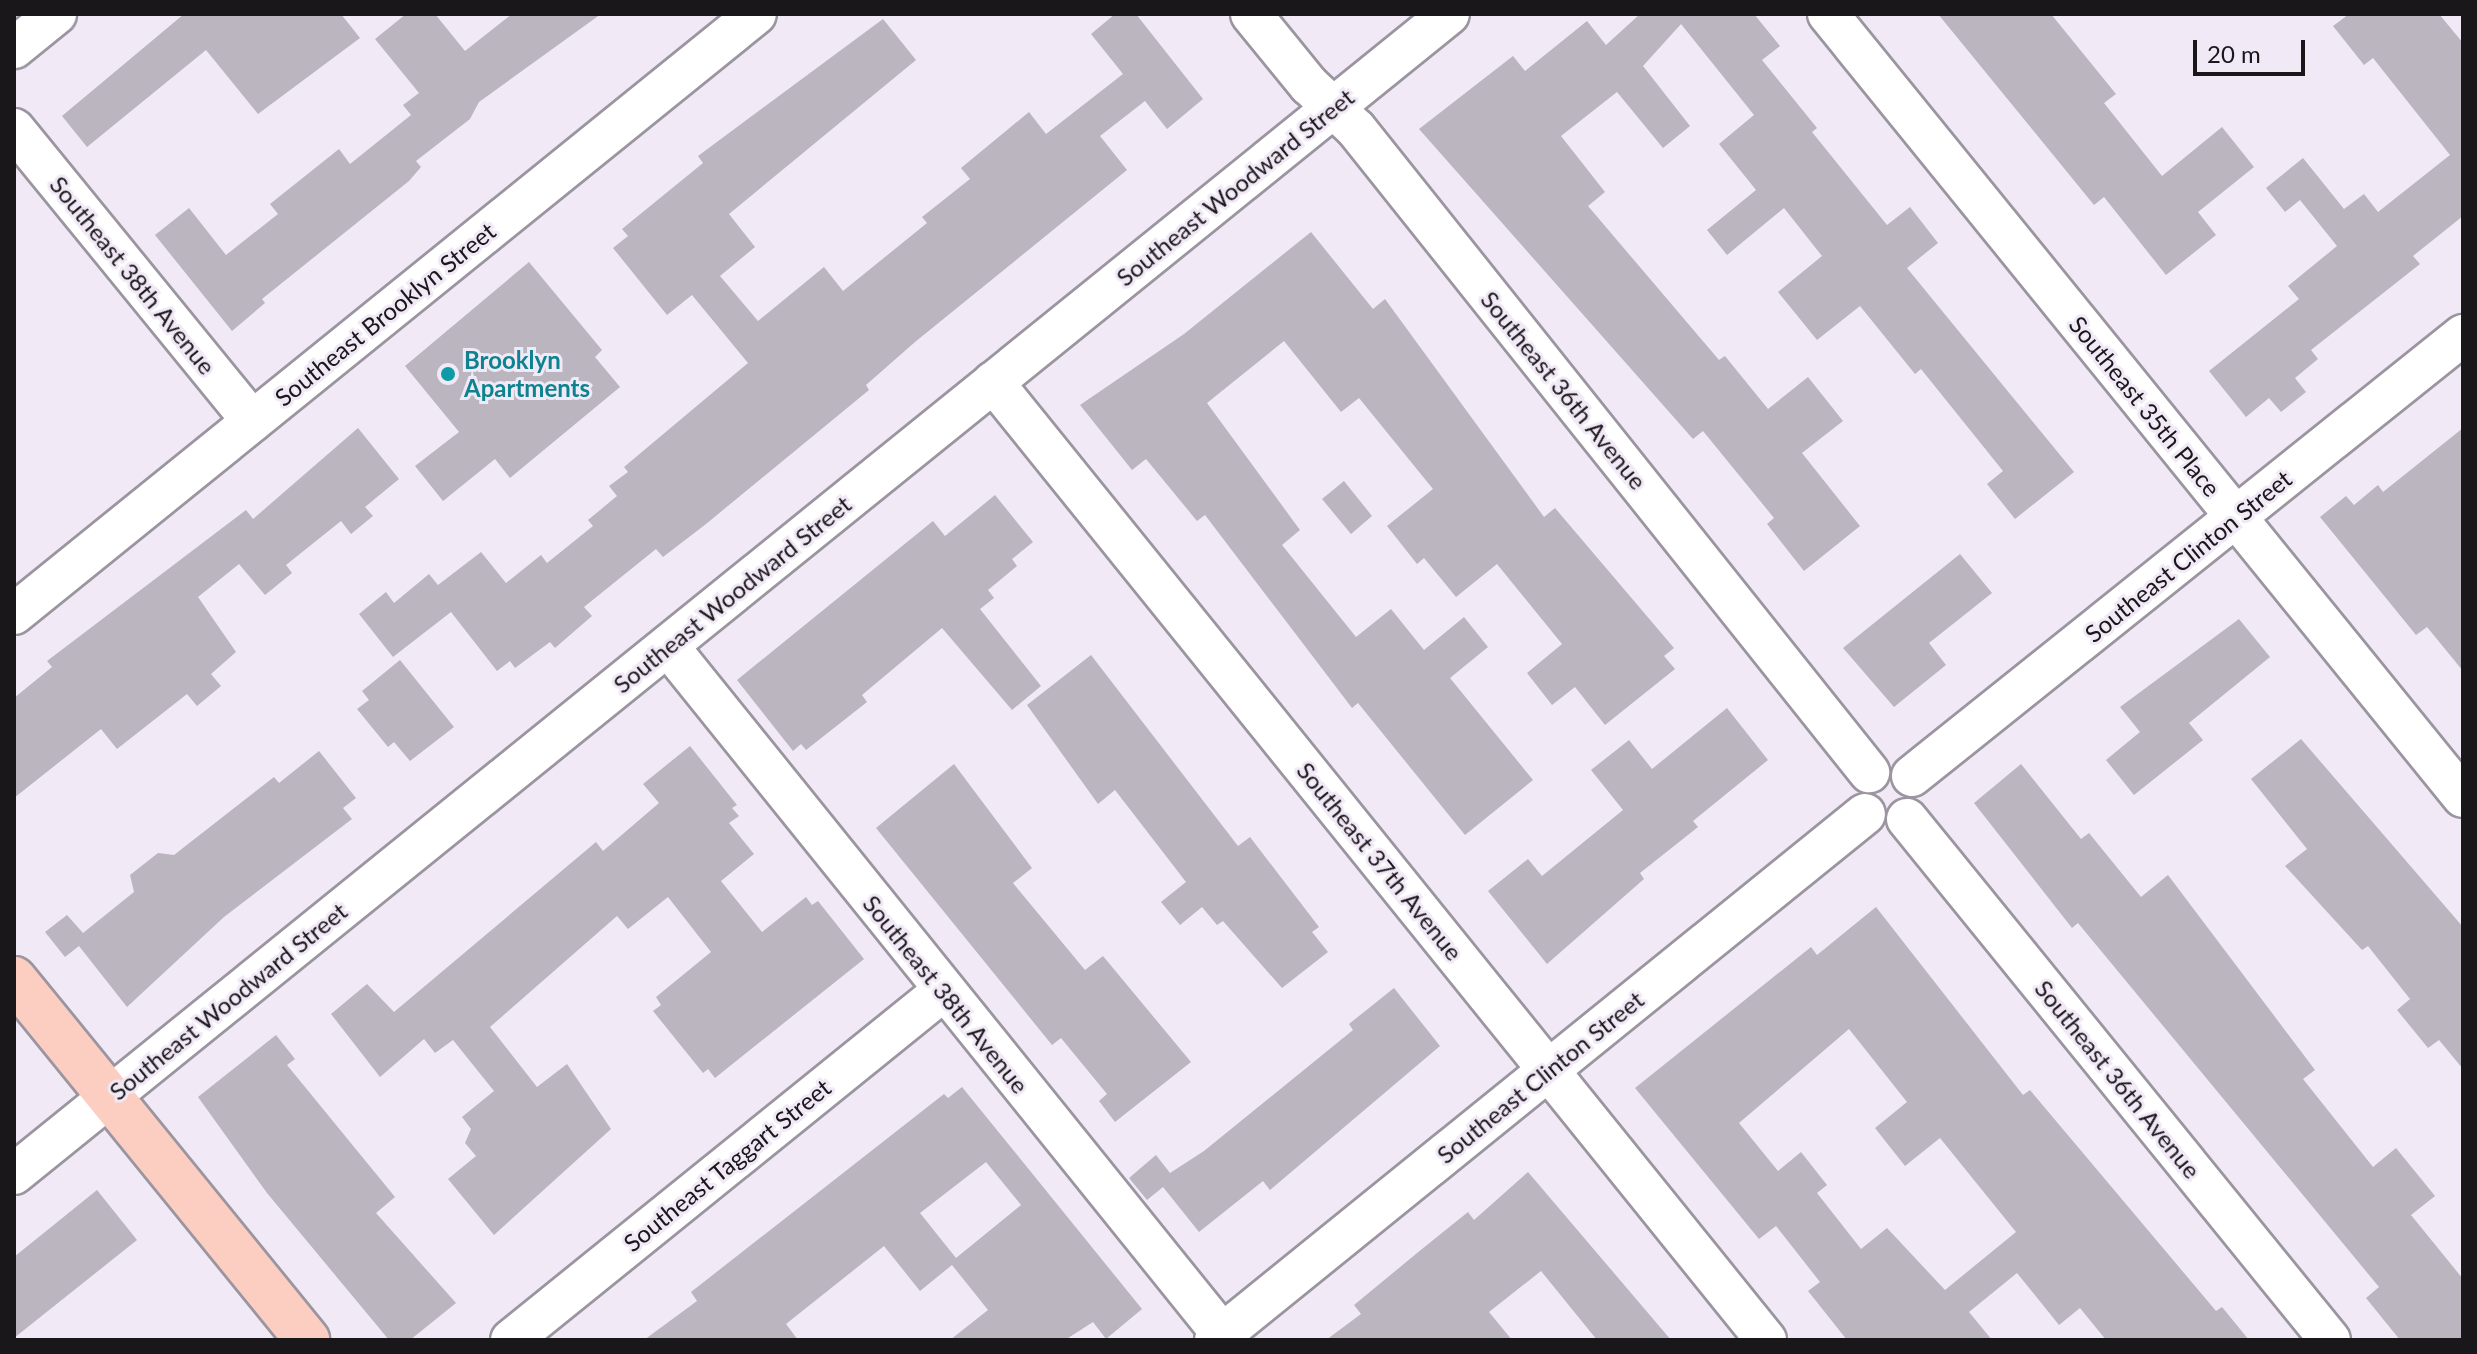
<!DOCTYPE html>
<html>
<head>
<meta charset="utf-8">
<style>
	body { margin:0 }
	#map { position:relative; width:2477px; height:1354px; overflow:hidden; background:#f1e9f6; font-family:Lato,sans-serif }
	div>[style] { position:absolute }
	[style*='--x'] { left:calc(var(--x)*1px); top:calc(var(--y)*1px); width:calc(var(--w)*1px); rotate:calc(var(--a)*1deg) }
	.building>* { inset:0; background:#bbb5c0 }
	.roads { filter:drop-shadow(2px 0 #9b95a0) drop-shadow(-2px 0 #9b95a0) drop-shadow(0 2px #9b95a0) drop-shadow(0 -2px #9b95a0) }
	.minor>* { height:40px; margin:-20px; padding:0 20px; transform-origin:20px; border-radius:20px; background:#fff }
	.major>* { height:44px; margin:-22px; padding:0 22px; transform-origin:22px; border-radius:22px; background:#fbcec1 }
	.dots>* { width:22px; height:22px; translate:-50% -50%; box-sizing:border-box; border:4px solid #f1e9f6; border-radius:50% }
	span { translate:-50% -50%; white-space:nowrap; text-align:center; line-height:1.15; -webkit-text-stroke:6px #f1e9f6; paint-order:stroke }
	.street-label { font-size:24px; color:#1a171b }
	.culture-label { font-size:24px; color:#0d838f; font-weight:700 }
	.left { translate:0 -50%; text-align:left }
	.frame { position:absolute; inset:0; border:16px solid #1a171b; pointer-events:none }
	.scale { position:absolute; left:2193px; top:40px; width:112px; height:36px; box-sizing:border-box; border:4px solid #1a171b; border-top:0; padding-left:10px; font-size:24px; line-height:28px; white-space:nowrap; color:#1a171b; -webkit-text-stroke:6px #f1e9f6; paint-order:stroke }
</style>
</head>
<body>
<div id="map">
	<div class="building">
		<div style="clip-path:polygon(184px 14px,341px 14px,360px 38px,258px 114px,206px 50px,87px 147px,62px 116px)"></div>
		<div style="clip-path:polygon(406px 14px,435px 14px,465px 51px,512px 14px,601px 14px,479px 102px,470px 119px,416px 161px,421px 167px,409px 181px,262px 299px,265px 303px,232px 331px,155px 235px,189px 208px,226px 255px,278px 214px,270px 204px,339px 149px,350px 164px,411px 115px,403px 105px,419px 93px,375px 39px)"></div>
		<div style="clip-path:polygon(1115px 14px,1136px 14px,1203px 99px,1167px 129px,1145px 101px,1100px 136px,1127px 170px,915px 342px,866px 385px,869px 390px,706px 524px,663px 557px,656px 549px,584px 607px,592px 616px,555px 648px,550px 642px,515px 668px,510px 661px,497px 671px,451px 612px,393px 657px,359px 614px,386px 592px,394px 603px,429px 574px,438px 585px,481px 552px,506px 583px,541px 555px,547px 563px,593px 526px,588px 520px,617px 496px,609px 486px,628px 472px,624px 467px,748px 363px,692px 295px,667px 315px,613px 248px,628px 236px,622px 229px,703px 163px,698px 156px,883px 19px,916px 60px,729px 214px,755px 247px,720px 276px,758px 321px,824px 267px,843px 291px,927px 223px,922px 217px,970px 179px,961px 168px,1029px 112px,1046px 134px,1123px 74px,1091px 34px)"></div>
		<div style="clip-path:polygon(1640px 14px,1754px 14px,1780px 46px,1762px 60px,1817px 128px,1812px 132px,1887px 225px,1910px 207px,1938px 243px,1907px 268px,2074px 472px,2015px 519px,1987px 484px,2003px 471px,1921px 369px,1915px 374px,1860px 306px,1817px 340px,1778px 292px,1822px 256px,1784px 208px,1727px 255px,1707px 230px,1756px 190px,1719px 144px,1754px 115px,1681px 24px,1643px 66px,1690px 126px,1663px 148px,1617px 92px,1561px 136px,1605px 192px,1588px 206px,1719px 360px,1725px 356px,1768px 409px,1808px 377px,1843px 421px,1802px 453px,1860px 526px,1804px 571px,1767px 524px,1774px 518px,1703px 431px,1693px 439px,1419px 129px,1513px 56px,1525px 71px,1587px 21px,1606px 45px)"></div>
		<div style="clip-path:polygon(1938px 14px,2051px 14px,2116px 94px,2104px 103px,2162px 176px,2222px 127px,2254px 167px,2198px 212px,2216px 235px,2166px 275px,2104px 197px,2094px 205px)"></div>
		<div style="clip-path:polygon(2349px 14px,2439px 14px,2463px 43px,2463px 216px,2413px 256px,2420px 264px,2311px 350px,2318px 359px,2295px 378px,2306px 392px,2281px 412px,2269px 398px,2246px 417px,2209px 371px,2299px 299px,2288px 286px,2337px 246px,2300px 200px,2285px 212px,2266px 188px,2303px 158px,2344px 209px,2364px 194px,2378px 212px,2450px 155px,2373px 58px,2364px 65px,2333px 26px)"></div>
		<div style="clip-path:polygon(1311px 232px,1373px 309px,1385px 299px,1544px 517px,1555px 508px,1674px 648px,1664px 656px,1675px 669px,1605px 725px,1575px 687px,1552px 705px,1527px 673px,1562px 644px,1497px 564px,1456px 597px,1424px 558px,1417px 564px,1387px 526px,1433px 489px,1359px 398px,1341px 412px,1284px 341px,1207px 403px,1300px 530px,1282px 545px,1356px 637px,1391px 609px,1424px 650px,1464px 617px,1488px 647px,1450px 678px,1533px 780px,1465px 835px,1358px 703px,1352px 708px,1205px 515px,1197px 521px,1146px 459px,1132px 470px,1080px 405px,1184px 334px)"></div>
		<div style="clip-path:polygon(529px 262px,602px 350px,595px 357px,620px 387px,510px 478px,495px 459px,443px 501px,415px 466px,459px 432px,405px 366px)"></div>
		<div style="clip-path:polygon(358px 428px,399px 479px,365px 507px,373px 516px,351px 534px,341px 521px,286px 565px,292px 573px,265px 595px,239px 564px,198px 597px,236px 652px,211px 674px,221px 686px,197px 706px,187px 694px,117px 749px,101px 729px,14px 798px,14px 698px,52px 667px,47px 661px,246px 510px,253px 519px)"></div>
		<div style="clip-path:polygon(2463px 428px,2463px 671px,2427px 627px,2416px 635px,2320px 517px,2346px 496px,2354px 505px,2378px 485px,2383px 492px)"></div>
		<div style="clip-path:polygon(1344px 481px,1372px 516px,1351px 534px,1322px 499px)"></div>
		<div style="clip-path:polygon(995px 495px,1033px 542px,1012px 559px,1017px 566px,988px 590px,994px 598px,980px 609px,1041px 686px,1012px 710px,942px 628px,862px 695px,867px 702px,806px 750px,801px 744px,793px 751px,737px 680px,933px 521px,945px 536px)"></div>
		<div style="clip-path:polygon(1960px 554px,1992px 593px,1929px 643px,1946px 665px,1894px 707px,1843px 648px)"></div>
		<div style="clip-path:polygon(2239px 619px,2270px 657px,2189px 723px,2203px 740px,2134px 795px,2106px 760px,2140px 732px,2120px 707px)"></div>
		<div style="clip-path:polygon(1091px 655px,1238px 846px,1250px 837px,1319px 927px,1312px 932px,1328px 952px,1282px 988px,1223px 921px,1217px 925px,1202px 907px,1180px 925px,1161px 902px,1186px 882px,1115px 790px,1098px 804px,1027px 705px)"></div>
		<div style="clip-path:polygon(400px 660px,454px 727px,410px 761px,394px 742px,388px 747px,357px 709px,369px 700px,362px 691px)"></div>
		<div style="clip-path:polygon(1727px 708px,1768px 760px,1693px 821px,1698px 827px,1640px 873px,1644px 879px,1547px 964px,1488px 891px,1528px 859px,1542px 876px,1623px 810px,1591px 770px,1629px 740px,1652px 769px)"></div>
		<div style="clip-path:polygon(2301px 739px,2463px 927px,2463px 1069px,2439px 1040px,2428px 1048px,2397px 1010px,2410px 999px,2368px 946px,2362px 950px,2285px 866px,2307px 849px,2251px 779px)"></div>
		<div style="clip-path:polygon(690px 746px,737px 805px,732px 808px,739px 816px,729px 823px,754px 854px,721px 881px,762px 932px,806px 897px,812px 905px,818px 901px,864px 959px,715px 1078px,708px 1069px,703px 1073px,653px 1011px,661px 1005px,656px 997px,711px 952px,668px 897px,628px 929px,617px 916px,490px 1027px,537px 1087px,567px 1064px,611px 1129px,494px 1235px,448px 1179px,476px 1156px,465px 1143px,471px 1129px,462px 1117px,494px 1091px,453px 1040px,435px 1053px,424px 1039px,380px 1077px,331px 1014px,367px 984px,394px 1012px,596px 842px,603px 851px,659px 803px,643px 784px)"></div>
		<div style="clip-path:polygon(319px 751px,356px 798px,343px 808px,352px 819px,224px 917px,127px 1007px,79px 946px,65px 957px,45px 932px,67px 915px,83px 933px,134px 892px,130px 875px,158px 853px,174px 855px,274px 777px,279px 783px)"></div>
		<div style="clip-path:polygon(954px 764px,1032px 868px,1013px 883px,1085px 970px,1103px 956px,1191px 1062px,1115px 1122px,1099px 1101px,1107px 1094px,1061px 1038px,1052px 1045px,876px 828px)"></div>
		<div style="clip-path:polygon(2021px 764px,2081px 839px,2089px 833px,2141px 897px,2168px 875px,2315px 1070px,2303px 1079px,2373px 1167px,2396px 1148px,2435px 1196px,2411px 1215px,2463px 1279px,2463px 1340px,2400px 1340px,2366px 1298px,2379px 1287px,2078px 923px,2072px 928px,1974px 803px)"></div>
		<div style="clip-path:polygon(evenodd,1876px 907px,2023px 1095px,2030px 1090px,2216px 1311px,2222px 1307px,2249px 1340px,2106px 1340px,2080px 1308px,2059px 1325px,2017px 1273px,1969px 1312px,1992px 1340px,1847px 1340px,1808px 1291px,1820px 1282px,1776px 1226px,1759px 1239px,1635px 1088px,1811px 947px,1817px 955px,1876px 907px,1849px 1029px,1907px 1102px,1875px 1128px,1905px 1166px,1940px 1138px,2016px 1232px,1945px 1290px,1887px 1228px,1861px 1249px,1817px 1193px,1827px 1185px,1801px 1152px,1778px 1171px,1739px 1123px,1849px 1029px)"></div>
		<div style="clip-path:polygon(1394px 988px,1440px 1046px,1270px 1190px,1263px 1181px,1199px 1232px,1163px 1187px,1147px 1200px,1129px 1178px,1156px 1155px,1170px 1173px,1204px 1151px,1353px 1030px,1349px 1024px)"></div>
		<div style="clip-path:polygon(276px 1035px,295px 1059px,287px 1065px,395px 1197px,376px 1213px,456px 1303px,410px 1340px,389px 1340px,267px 1193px,198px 1097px)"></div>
		<div style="clip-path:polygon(evenodd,962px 1087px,1142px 1309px,1106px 1339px,1093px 1322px,1065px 1340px,950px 1340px,988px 1310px,952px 1265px,920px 1291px,884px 1246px,786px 1324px,798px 1340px,644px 1340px,697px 1301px,691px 1292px,944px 1094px,948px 1098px,962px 1087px,986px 1162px,1021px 1205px,956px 1258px,920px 1213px,986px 1162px)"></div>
		<div style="clip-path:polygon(1528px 1172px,1671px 1340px,1597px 1340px,1541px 1271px,1489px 1312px,1512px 1340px,1326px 1340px,1361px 1314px,1354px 1305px,1422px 1249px,1468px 1212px,1474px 1220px)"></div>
		<div style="clip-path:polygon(97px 1190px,137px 1240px,14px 1338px,14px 1257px)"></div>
	</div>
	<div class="roads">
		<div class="minor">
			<div style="--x:1251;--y:14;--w:92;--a:50.8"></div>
			<div style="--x:1309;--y:85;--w:64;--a:43.1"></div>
			<div style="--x:1356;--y:129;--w:823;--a:51.42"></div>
			<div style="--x:1828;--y:14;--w:1008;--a:50.96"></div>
			<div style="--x:14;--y:48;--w:54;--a:-39"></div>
			<div style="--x:14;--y:129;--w:377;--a:50.8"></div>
			<div style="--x:993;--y:382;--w:1231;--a:51.1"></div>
			<div style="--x:14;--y:614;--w:954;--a:-38.96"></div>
			<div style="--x:668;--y:646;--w:891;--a:51.15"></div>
			<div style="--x:1912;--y:776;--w:706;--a:-38.67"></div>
			<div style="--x:1907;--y:819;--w:671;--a:50.93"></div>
			<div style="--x:14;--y:1174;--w:1845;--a:-38.95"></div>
			<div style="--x:511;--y:1340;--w:555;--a:-38.93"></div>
			<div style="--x:1215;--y:1340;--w:836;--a:-38.98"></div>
		</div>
		<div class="major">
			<div style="--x:14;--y:979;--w:465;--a:50.9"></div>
		</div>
	</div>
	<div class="dots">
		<div style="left:448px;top:374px;background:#0f9aa8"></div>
	</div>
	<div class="street-label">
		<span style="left:1235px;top:187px;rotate:-39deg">Southeast Woodward Street</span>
		<span style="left:133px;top:275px;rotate:51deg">Southeast 38th Avenue</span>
		<span style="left:385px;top:314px;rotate:-39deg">Southeast Brooklyn Street</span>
		<span style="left:1564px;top:390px;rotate:51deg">Southeast 36th Avenue</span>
		<span style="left:2145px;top:406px;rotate:51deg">Southeast 35th Place</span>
		<span style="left:2188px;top:556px;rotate:-39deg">Southeast Clinton Street</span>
		<span style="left:732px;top:594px;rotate:-39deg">Southeast Woodward Street</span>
		<span style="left:1380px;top:861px;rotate:51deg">Southeast 37th Avenue</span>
		<span style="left:946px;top:994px;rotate:51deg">Southeast 38th Avenue</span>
		<span style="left:228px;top:1001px;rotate:-39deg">Southeast Woodward Street</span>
		<span style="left:1540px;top:1077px;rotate:-39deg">Southeast Clinton Street</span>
		<span style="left:2118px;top:1079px;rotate:51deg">Southeast 36th Avenue</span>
		<span style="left:727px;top:1165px;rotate:-39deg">Southeast Taggart Street</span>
	</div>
	<div class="culture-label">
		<span class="left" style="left:464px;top:374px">Brooklyn<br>Apartments</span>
	</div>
	<div class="frame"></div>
	<div class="scale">20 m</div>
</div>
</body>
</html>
